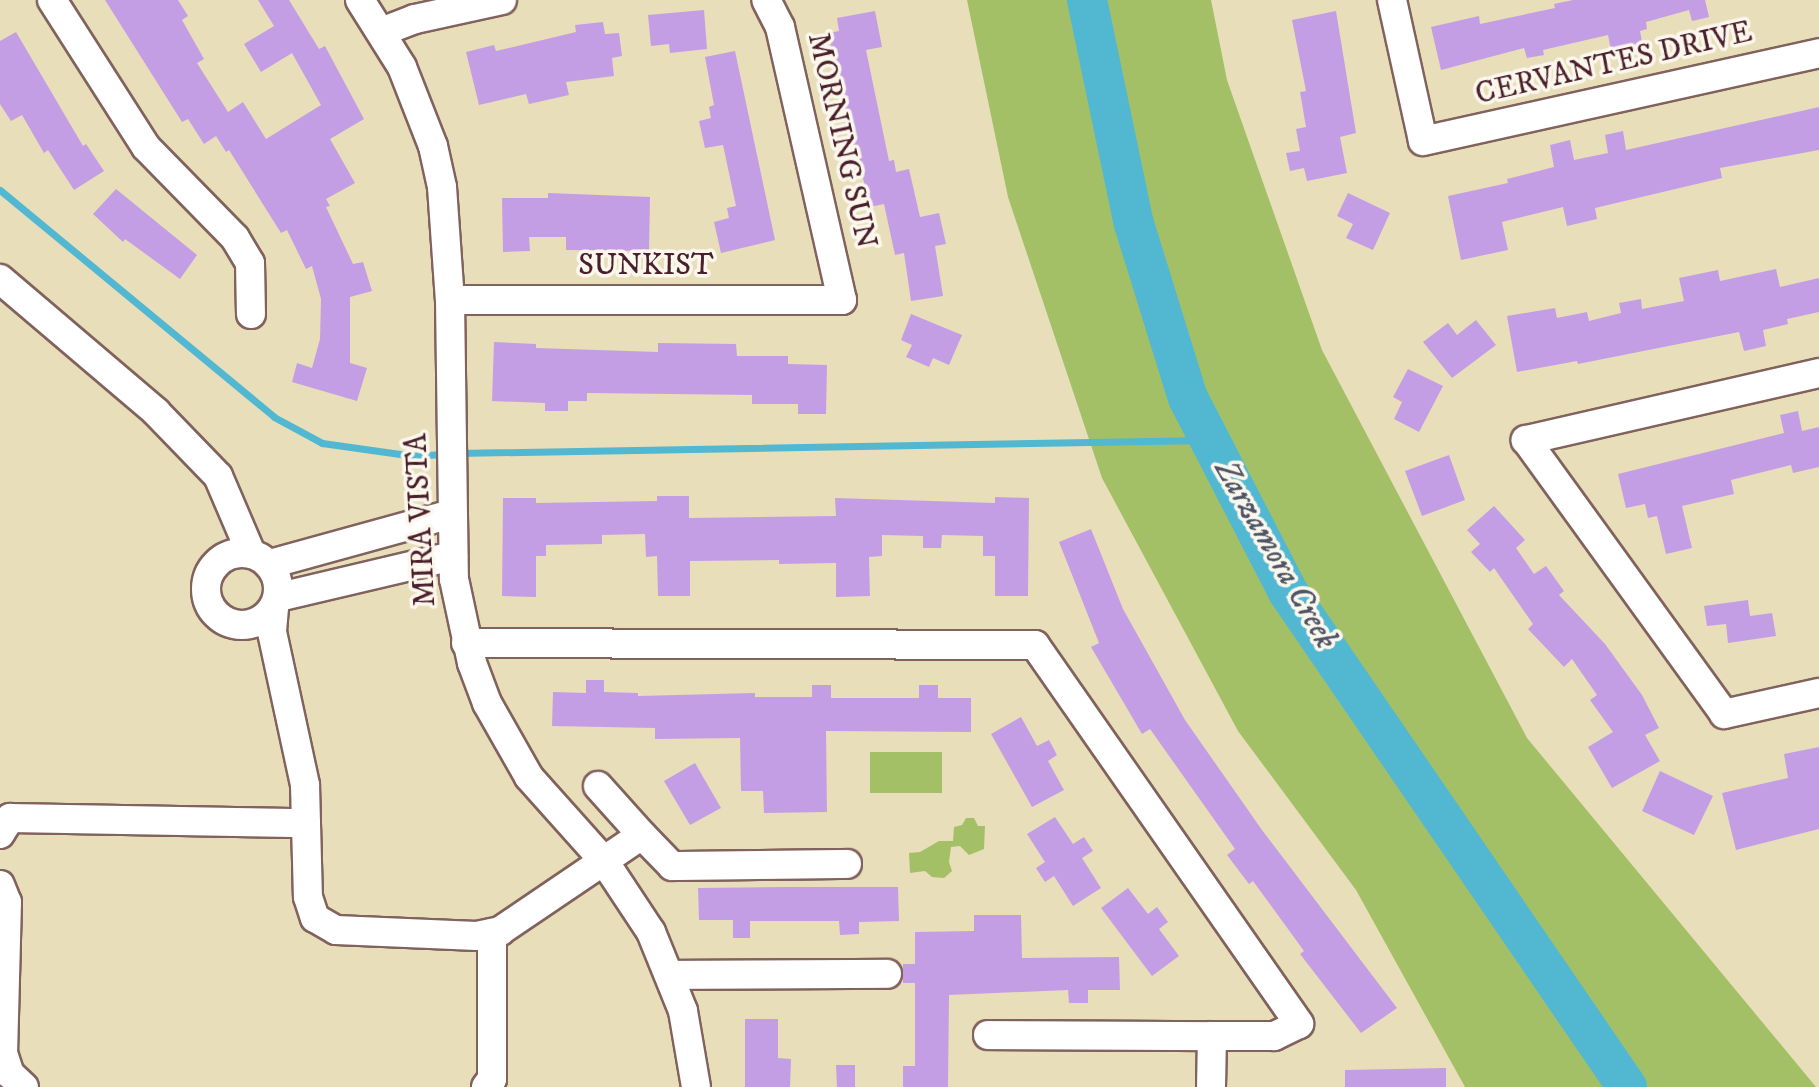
<!DOCTYPE html>
<html>
<head>
<meta charset="utf-8">
<style>
	body { margin:0 }
	#map { position:relative; width:1819px; height:1087px; overflow:hidden; background:#e8deba; font-family:"IM FELL DW Pica",serif }
	div>[style] { position:absolute }
	[style*='--x'] { left:calc(var(--x)*1px); top:calc(var(--y)*1px); width:calc(var(--w)*1px); rotate:calc(var(--a)*1deg) }
	.green>* { inset:0; background:#a4c067 }
	.stream>* { height:7px; margin:-3.5px; padding:0 3.5px; transform-origin:3.5px; border-radius:3.5px; background:#52b7d1 }
	.river>* { height:40px; margin:-20px; padding:0 20px; transform-origin:20px; border-radius:20px; background:#52b7d1 }
	.building>* { inset:0; background:#c49ee4 }
	.roads { filter:drop-shadow(2px 0 #81625d) drop-shadow(-2px 0 #81625d) drop-shadow(0 2px #81625d) drop-shadow(0 -2px #81625d) }
	.minor>* { height:28px; margin:-14px; padding:0 14px; transform-origin:14px; border-radius:14px; background:#fff }
	.minor>.ring { margin:-14px; padding:0; box-sizing:content-box; background:none; border:28px solid #fff; border-radius:50% }
	span { translate:-50% -50%; white-space:nowrap; text-align:center; line-height:1.15; -webkit-text-stroke:7px #fbf7ec; paint-order:stroke }
	.street-label { font-size:30px; color:#4a1f2b }
	.water-label { font-size:32px; color:#4d5465; font-style:italic }
</style>
</head>
<body>
<div id="map">
	<div class="green">
		<div style="clip-path:polygon(967px 0,1211px 0,1227px 80px,1322px 350px,1527px 738px,1816px 1087px,1465px 1087px,1356px 890px,1238px 731px,1102px 478px,1008px 197px)"></div>
		<div style="clip-path:polygon(870px 752px,942px 752px,942px 793px,870px 793px)"></div>
		<div style="clip-path:polygon(966px 818px,974px 818px,978px 826px,985px 826px,984px 849px,969px 855px,960px 846px,951px 847px,949px 862px,952px 871px,944px 878px,932px 877px,925px 871px,910px 873px,909px 853px,920px 852px,939px 841px,953px 841px,954px 827px,962px 825px)"></div>
	</div>
	<div class="stream">
		<div style="--x:0;--y:190;--w:356;--a:39.6"></div>
		<div style="--x:274;--y:417;--w:55;--a:28.4"></div>
		<div style="--x:322;--y:443;--w:93;--a:8"></div>
		<div style="--x:414;--y:456;--w:31;--a:-4"></div>
		<div style="--x:457;--y:453;--w:753;--a:-0.99"></div>
	</div>
	<div class="river">
		<div style="--x:1087;--y:0;--w:229;--a:78.2"></div>
		<div style="--x:1134;--y:224;--w:182;--a:72.8"></div>
		<div style="--x:1188;--y:398;--w:218;--a:62.7"></div>
		<div style="--x:1288;--y:592;--w:600;--a:55.59"></div>
	</div>
	<div class="building">
		<div style="clip-path:polygon(105px 0,178px 0,188px 16px,182px 20px,204px 59px,197px 63px,228px 112px,243px 102px,266px 139px,321px 105px,292px 53px,261px 72px,244px 44px,274px 26px,258px 0,289px 0,319px 49px,325px 46px,364px 119px,330px 139px,355px 183px,326px 199px,330px 206px,326px 207px,353px 264px,363px 262px,372px 291px,350px 297px,350px 363px,367px 368px,357px 401px,292px 382px,297px 363px,312px 368px,320px 339px,321px 299px,312px 266px,306px 269px,287px 230px,281px 233px,229px 150px,226px 152px,216px 136px,204px 144px,188px 119px,182px 122px)"></div>
		<div style="clip-path:polygon(1573px 0,1705px 0,1709px 17px,1692px 21px,1689px 10px,1646px 22px,1647px 29px,1640px 31px,1643px 48px,1612px 55px,1608px 35px,1543px 50px,1544px 55px,1527px 58px,1524px 48px,1441px 70px,1431px 27px,1479px 16px,1480px 24px,1555px 8px,1554px 4px)"></div>
		<div style="clip-path:polygon(704px 10px,707px 49px,670px 53px,669px 44px,651px 46px,648px 15px)"></div>
		<div style="clip-path:polygon(875px 11px,882px 47px,866px 50px,889px 161px,894px 160px,896px 172px,909px 169px,920px 217px,939px 213px,946px 244px,935px 246px,943px 296px,911px 301px,904px 253px,895px 255px,884px 204px,870px 207px,858px 158px,854px 159px,828px 33px,839px 31px,837px 18px)"></div>
		<div style="clip-path:polygon(1336px 11px,1356px 133px,1340px 137px,1347px 173px,1307px 181px,1304px 168px,1290px 171px,1286px 153px,1300px 151px,1296px 129px,1306px 127px,1300px 92px,1306px 91px,1292px 20px)"></div>
		<div style="clip-path:polygon(603px 22px,605px 34px,619px 33px,622px 56px,612px 58px,614px 76px,566px 82px,569px 95px,529px 104px,526px 94px,479px 105px,466px 52px,494px 45px,496px 51px,576px 32px,575px 25px)"></div>
		<div style="clip-path:polygon(16px 32px,83px 146px,86px 144px,104px 171px,74px 190px,48px 150px,44px 153px,22px 115px,11px 121px,0 104px,0 41px)"></div>
		<div style="clip-path:polygon(735px 51px,775px 240px,721px 253px,714px 222px,729px 218px,727px 208px,736px 206px,723px 145px,705px 148px,699px 121px,711px 118px,709px 107px,714px 105px,705px 57px)"></div>
		<div style="clip-path:polygon(1819px 107px,1819px 150px,1720px 168px,1722px 178px,1595px 208px,1597px 219px,1567px 226px,1563px 207px,1502px 222px,1508px 250px,1461px 260px,1448px 196px,1508px 183px,1507px 179px,1554px 167px,1550px 145px,1570px 140px,1574px 160px,1608px 153px,1605px 135px,1623px 131px,1626px 150px)"></div>
		<div style="clip-path:polygon(116px 189px,197px 255px,180px 279px,125px 239px,123px 242px,93px 214px)"></div>
		<div style="clip-path:polygon(548px 193px,650px 197px,649px 251px,566px 250px,566px 237px,529px 237px,530px 251px,503px 252px,502px 198px,548px 198px)"></div>
		<div style="clip-path:polygon(1348px 193px,1390px 213px,1373px 250px,1346px 238px,1353px 224px,1337px 216px)"></div>
		<div style="clip-path:polygon(1776px 269px,1780px 287px,1819px 278px,1819px 312px,1787px 319px,1788px 324px,1763px 330px,1766px 346px,1744px 351px,1739px 332px,1578px 364px,1577px 361px,1517px 372px,1507px 316px,1555px 308px,1557px 318px,1587px 312px,1589px 321px,1621px 313px,1619px 303px,1641px 299px,1642px 309px,1684px 301px,1679px 278px,1718px 270px,1720px 281px)"></div>
		<div style="clip-path:polygon(911px 314px,962px 335px,949px 365px,933px 358px,929px 367px,906px 357px,912px 345px,901px 340px)"></div>
		<div style="clip-path:polygon(1476px 320px,1496px 345px,1452px 378px,1423px 342px,1448px 323px,1457px 335px)"></div>
		<div style="clip-path:polygon(494px 342px,536px 344px,536px 348px,658px 352px,658px 343px,736px 344px,737px 356px,788px 356px,788px 364px,827px 365px,826px 414px,798px 414px,798px 404px,752px 404px,752px 395px,587px 393px,587px 401px,568px 401px,568px 411px,545px 411px,545px 403px,492px 401px)"></div>
		<div style="clip-path:polygon(1408px 369px,1443px 386px,1419px 432px,1394px 419px,1402px 402px,1393px 397px)"></div>
		<div style="clip-path:polygon(1798px 411px,1802px 431px,1819px 427px,1819px 467px,1793px 473px,1791px 465px,1731px 480px,1734px 494px,1682px 506px,1692px 548px,1666px 554px,1657px 516px,1648px 518px,1645px 504px,1626px 508px,1618px 474px,1784px 433px,1780px 415px)"></div>
		<div style="clip-path:polygon(1449px 455px,1465px 500px,1422px 516px,1405px 471px)"></div>
		<div style="clip-path:polygon(657px 496px,689px 496px,689px 518px,836px 516px,835px 498px,995px 503px,995px 497px,1029px 498px,1028px 596px,995px 596px,995px 556px,983px 556px,983px 536px,942px 535px,941px 548px,923px 548px,923px 536px,882px 535px,882px 556px,869px 557px,870px 596px,836px 597px,836px 563px,779px 564px,779px 560px,690px 561px,690px 596px,658px 596px,657px 556px,646px 557px,645px 534px,602px 535px,602px 544px,546px 545px,546px 556px,536px 556px,536px 597px,502px 596px,503px 498px,536px 498px,536px 503px,657px 501px)"></div>
		<div style="clip-path:polygon(1494px 506px,1525px 540px,1516px 548px,1534px 574px,1546px 566px,1564px 591px,1559px 595px,1605px 644px,1642px 695px,1659px 728px,1645px 735px,1660px 761px,1612px 788px,1588px 747px,1613px 732px,1590px 700px,1597px 695px,1572px 659px,1564px 667px,1528px 629px,1533px 624px,1494px 568px,1490px 572px,1471px 552px,1480px 544px,1467px 530px)"></div>
		<div style="clip-path:polygon(1091px 529px,1123px 609px,1185px 720px,1262px 830px,1397px 1008px,1361px 1033px,1300px 954px,1304px 951px,1253px 881px,1249px 884px,1227px 855px,1235px 849px,1150px 729px,1142px 734px,1091px 647px,1099px 643px,1059px 542px)"></div>
		<div style="clip-path:polygon(1748px 600px,1750px 616px,1772px 613px,1776px 636px,1728px 643px,1726px 624px,1707px 626px,1704px 606px)"></div>
		<div style="clip-path:polygon(586px 680px,604px 680px,604px 692px,638px 693px,638px 696px,755px 693px,755px 697px,812px 697px,812px 685px,831px 685px,831px 698px,919px 698px,919px 685px,938px 685px,938px 698px,971px 698px,971px 732px,826px 731px,827px 812px,764px 813px,763px 791px,741px 791px,740px 738px,655px 739px,655px 728px,552px 726px,553px 692px,586px 693px)"></div>
		<div style="clip-path:polygon(1021px 717px,1037px 746px,1049px 740px,1057px 755px,1048px 761px,1064px 790px,1032px 807px,991px 734px)"></div>
		<div style="clip-path:polygon(1819px 747px,1819px 829px,1736px 850px,1722px 793px,1788px 778px,1784px 754px)"></div>
		<div style="clip-path:polygon(695px 763px,721px 808px,690px 825px,664px 781px)"></div>
		<div style="clip-path:polygon(1660px 771px,1713px 796px,1694px 835px,1642px 811px)"></div>
		<div style="clip-path:polygon(1055px 817px,1073px 844px,1084px 837px,1093px 851px,1082px 858px,1101px 888px,1073px 906px,1054px 876px,1045px 882px,1036px 868px,1045px 862px,1027px 834px)"></div>
		<div style="clip-path:polygon(783px 887px,898px 887px,899px 921px,859px 922px,859px 934px,840px 935px,839px 921px,750px 921px,750px 938px,733px 938px,733px 920px,699px 920px,698px 888px)"></div>
		<div style="clip-path:polygon(1128px 888px,1148px 914px,1157px 907px,1168px 922px,1159px 929px,1179px 956px,1152px 976px,1101px 908px)"></div>
		<div style="clip-path:polygon(974px 915px,1021px 915px,1022px 958px,1119px 957px,1120px 990px,1088px 990px,1088px 1003px,1069px 1003px,1068px 990px,949px 995px,948px 1087px,903px 1087px,903px 1066px,915px 1066px,915px 983px,903px 983px,903px 964px,915px 964px,915px 932px,974px 931px)"></div>
		<div style="clip-path:polygon(745px 1019px,778px 1019px,778px 1058px,791px 1059px,790px 1087px,745px 1087px)"></div>
		<div style="clip-path:polygon(836px 1065px,855px 1065px,855px 1087px,837px 1087px)"></div>
		<div style="clip-path:polygon(1446px 1068px,1446px 1087px,1345px 1087px,1345px 1070px)"></div>
	</div>
	<div class="roads">
		<div class="minor">
			<div style="--x:52;--y:0;--w:174;--a:57.4"></div>
			<div style="--x:146;--y:147;--w:127;--a:45.6"></div>
			<div style="--x:235;--y:238;--w:29;--a:59"></div>
			<div style="--x:250;--y:263;--w:51;--a:88.9"></div>
			<div style="--x:360;--y:0;--w:79;--a:57.9"></div>
			<div style="--x:402;--y:67;--w:85;--a:68.6"></div>
			<div style="--x:433;--y:146;--w:42;--a:77.6"></div>
			<div style="--x:442;--y:187;--w:113;--a:86"></div>
			<div style="--x:450;--y:300;--w:279;--a:89.2"></div>
			<div style="--x:454;--y:579;--w:86;--a:77.9"></div>
			<div style="--x:472;--y:663;--w:43;--a:69.4"></div>
			<div style="--x:487;--y:703;--w:85;--a:60.4"></div>
			<div style="--x:529;--y:777;--w:113;--a:48.2"></div>
			<div style="--x:604;--y:861;--w:85;--a:56.5"></div>
			<div style="--x:651;--y:932;--w:85;--a:67.9"></div>
			<div style="--x:683;--y:1011;--w:77;--a:80.3"></div>
			<div style="--x:1392;--y:0;--w:144;--a:77.6"></div>
			<div style="--x:1423;--y:141;--w:406;--a:-12.5"></div>
			<div style="--x:381;--y:32;--w:36;--a:-21"></div>
			<div style="--x:415;--y:19;--w:89;--a:-12.3"></div>
			<div style="--x:0;--y:279;--w:205;--a:40.4"></div>
			<div style="--x:156;--y:412;--w:89;--a:45.9"></div>
			<div style="--x:218;--y:476;--w:84;--a:66.8"></div>
			<div style="--x:450;--y:300;--w:392;--a:0"></div>
			<div style="--x:842;--y:300;--w:280;--a:-102.8"></div>
			<div style="--x:780;--y:27;--w:30;--a:-117"></div>
			<div style="--x:1819;--y:373;--w:301;--a:167.1"></div>
			<div style="--x:1526;--y:440;--w:338;--a:54.1"></div>
			<div style="--x:1724;--y:714;--w:97;--a:-12.5"></div>
			<div class="ring" style="left:206px;top:553px;width:44px;height:44px"></div>
			<div style="--x:270;--y:564;--w:189;--a:-15.4"></div>
			<div style="--x:279;--y:597;--w:179;--a:-13.3"></div>
			<div style="--x:274;--y:608;--w:24;--a:95"></div>
			<div style="--x:272;--y:632;--w:157;--a:77.8"></div>
			<div style="--x:305;--y:785;--w:112;--a:88.5"></div>
			<div style="--x:308;--y:897;--w:22;--a:72"></div>
			<div style="--x:315;--y:918;--w:24;--a:30"></div>
			<div style="--x:336;--y:930;--w:141;--a:2.4"></div>
			<div style="--x:477;--y:936;--w:24;--a:-12"></div>
			<div style="--x:500;--y:931;--w:171;--a:-34.1"></div>
			<div style="--x:642;--y:835;--w:43;--a:45.9"></div>
			<div style="--x:672;--y:866;--w:175;--a:-0.7"></div>
			<div style="--x:466;--y:643;--w:569;--a:0.2"></div>
			<div style="--x:1035;--y:645;--w:462;--a:55.1"></div>
			<div style="--x:1299;--y:1024;--w:28;--a:154"></div>
			<div style="--x:1274;--y:1036;--w:62;--a:180"></div>
			<div style="--x:1212;--y:1036;--w:51;--a:91.1"></div>
			<div style="--x:598;--y:786;--w:66;--a:48.1"></div>
			<div style="--x:0;--y:834;--w:19;--a:-58"></div>
			<div style="--x:10;--y:818;--w:296;--a:1"></div>
			<div style="--x:0;--y:885;--w:18;--a:68"></div>
			<div style="--x:7;--y:902;--w:151;--a:91.5"></div>
			<div style="--x:3;--y:1053;--w:22;--a:72"></div>
			<div style="--x:10;--y:1074;--w:19;--a:43"></div>
			<div style="--x:670;--y:975;--w:217;--a:-0.3"></div>
			<div style="--x:988;--y:1035;--w:224;--a:0.3"></div>
			<div style="--x:486;--y:1087;--w:10;--a:-53"></div>
			<div style="--x:492;--y:1079;--w:146;--a:-90"></div>
		</div>
	</div>
	<div class="street-label">
		<span style="left:1614px;top:64px;rotate:-13deg">CERVANTES DRIVE</span>
		<span style="left:841px;top:141px;rotate:77deg">MORNING SUN</span>
		<span style="left:646px;top:266px">SUNKIST</span>
		<span style="left:422px;top:520px;rotate:-93deg">MIRA VISTA</span>
	</div>
	<div class="water-label">
		<span style="left:1275px;top:555px;rotate:60deg">Zarzamora Creek</span>
	</div>
</div>
</body>
</html>
